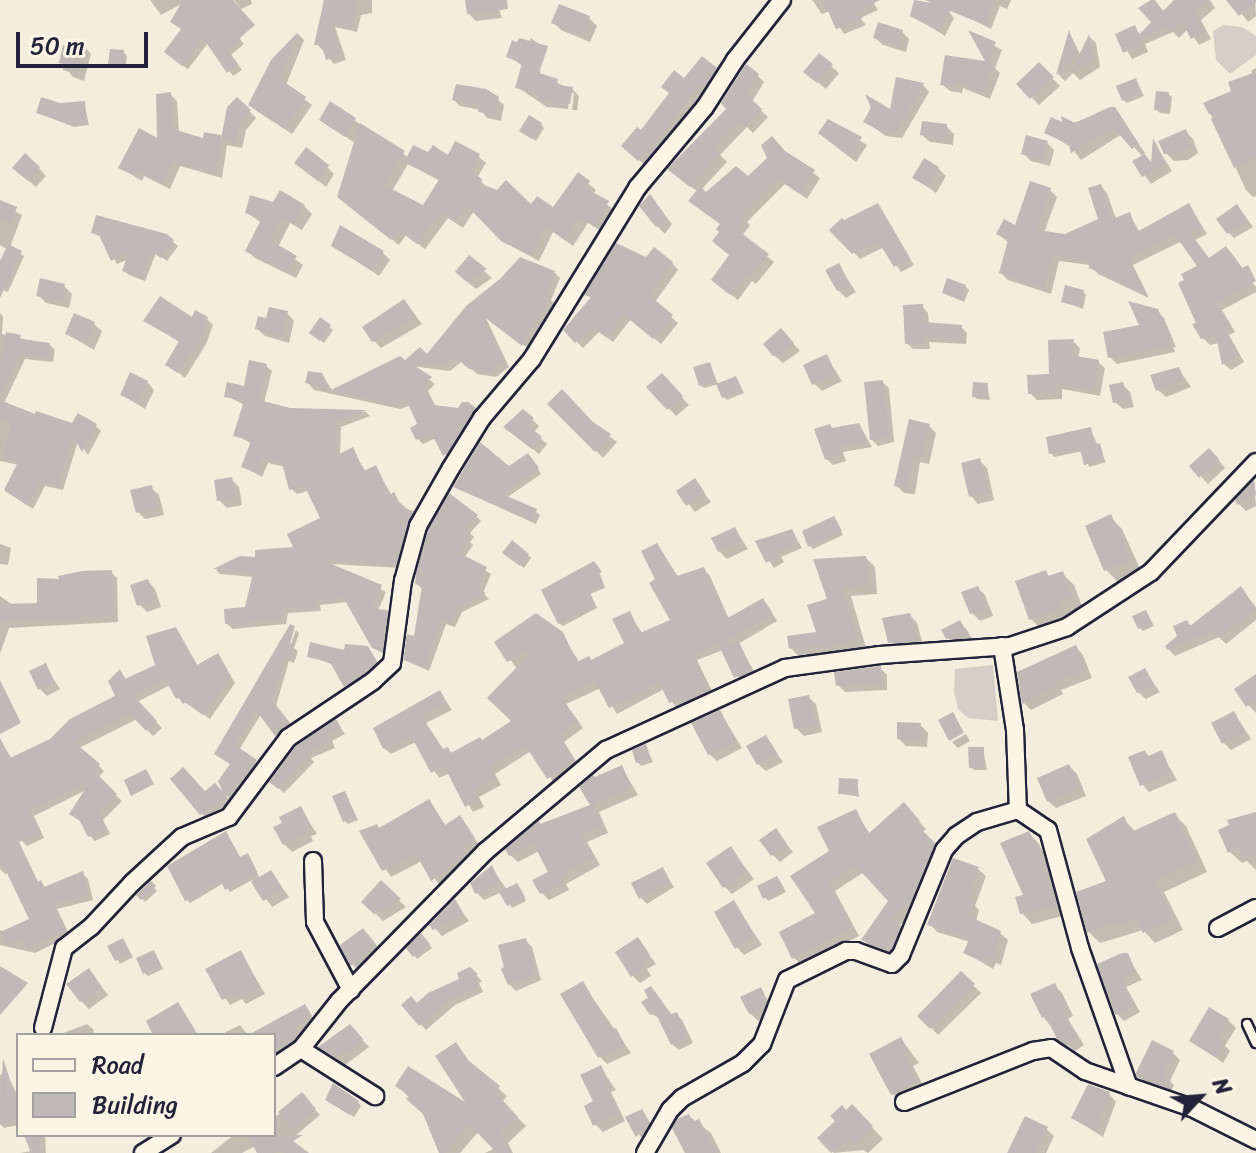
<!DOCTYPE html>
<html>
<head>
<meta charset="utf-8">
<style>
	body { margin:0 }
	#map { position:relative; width:1256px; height:1153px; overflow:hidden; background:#f3edde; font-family:Sriracha,sans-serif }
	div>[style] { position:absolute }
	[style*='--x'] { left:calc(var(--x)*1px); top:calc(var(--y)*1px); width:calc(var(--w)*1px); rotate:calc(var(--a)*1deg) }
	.green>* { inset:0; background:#d4cfc6 }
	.shadow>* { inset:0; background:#0003 }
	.building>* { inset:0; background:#bfbab6 }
	.roads { filter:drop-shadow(2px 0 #22223b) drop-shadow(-2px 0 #22223b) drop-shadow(0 2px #22223b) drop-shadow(0 -2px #22223b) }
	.lane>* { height:8px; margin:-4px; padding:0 4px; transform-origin:4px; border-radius:4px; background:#fcf5e5 }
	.street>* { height:16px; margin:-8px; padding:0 8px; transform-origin:8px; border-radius:8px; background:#fcf5e5 }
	span { translate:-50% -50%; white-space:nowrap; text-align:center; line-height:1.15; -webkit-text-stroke:6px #fcf5e5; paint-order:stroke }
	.legend { position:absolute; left:16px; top:1033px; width:260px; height:104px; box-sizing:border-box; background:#fcf5e5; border:2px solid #a5a1a1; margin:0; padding:10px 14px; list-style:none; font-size:24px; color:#22223b }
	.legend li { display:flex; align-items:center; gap:16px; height:40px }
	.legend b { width:40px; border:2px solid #a5a1a1 }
	.north { position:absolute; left:1160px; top:1057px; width:80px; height:80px; -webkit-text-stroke:6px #fcf5e5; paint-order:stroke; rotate:64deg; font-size:22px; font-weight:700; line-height:32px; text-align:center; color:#22223b }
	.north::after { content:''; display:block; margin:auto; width:28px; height:36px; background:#22223b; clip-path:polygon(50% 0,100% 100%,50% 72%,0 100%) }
	.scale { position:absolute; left:16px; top:32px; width:132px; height:36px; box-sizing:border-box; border:4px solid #22223b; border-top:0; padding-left:10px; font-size:24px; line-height:28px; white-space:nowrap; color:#22223b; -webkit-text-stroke:6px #fcf5e5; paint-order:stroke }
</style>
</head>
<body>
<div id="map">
	<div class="green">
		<div style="clip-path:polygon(1223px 25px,1242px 27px,1256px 36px,1256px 55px,1230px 74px,1216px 60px,1213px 31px)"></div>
		<div style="clip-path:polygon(993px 665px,998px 721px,968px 718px,958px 709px,954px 692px,955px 669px)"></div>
	</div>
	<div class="shadow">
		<div style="clip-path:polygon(150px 0,209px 0,244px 44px,231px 55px,242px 70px,233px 76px,208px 43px,188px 69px,171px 57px,183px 30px,173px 22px,185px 2px,161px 15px)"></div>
		<div style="clip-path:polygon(234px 0,251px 0,252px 4px,241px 9px)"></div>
		<div style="clip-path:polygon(333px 0,372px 0,372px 13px,361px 15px,357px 32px,335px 27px,346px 60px,334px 64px,317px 44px)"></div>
		<div style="clip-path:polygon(467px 0,496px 0,502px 18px,476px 21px,468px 13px)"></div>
		<div style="clip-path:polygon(812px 0,872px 0,878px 10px,860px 18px,866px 25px,844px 34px,830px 11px,822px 14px)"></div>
		<div style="clip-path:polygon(975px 0,1011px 0,1007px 9px,1000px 6px,991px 29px,969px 17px)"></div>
		<div style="clip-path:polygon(1154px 0,1164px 12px,1179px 0,1210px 0,1215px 8px,1201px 20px,1211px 39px,1199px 45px,1188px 29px,1179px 38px,1173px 32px,1145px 44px,1148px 52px,1132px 59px,1118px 35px,1134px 28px,1141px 35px,1154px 22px)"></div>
		<div style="clip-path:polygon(1231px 0,1255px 0,1256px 16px,1248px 22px)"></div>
		<div style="clip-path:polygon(949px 12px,954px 18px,945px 36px,912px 15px)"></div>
		<div style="clip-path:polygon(589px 18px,597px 26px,590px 42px,561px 30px,554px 23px)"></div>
		<div style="clip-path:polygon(902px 32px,909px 39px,906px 52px,883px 45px,875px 38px)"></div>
		<div style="clip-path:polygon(298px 34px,304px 40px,286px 85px,312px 105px,292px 134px,257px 111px,272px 61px)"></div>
		<div style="clip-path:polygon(973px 34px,1002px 50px,995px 68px,1000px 73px,990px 99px,963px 88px,962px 93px,950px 91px,942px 84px,989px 64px)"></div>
		<div style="clip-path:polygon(1070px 34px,1081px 56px,1090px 37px,1096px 43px,1100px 67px,1080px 80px,1073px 73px,1065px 81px,1058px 74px)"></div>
		<div style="clip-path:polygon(531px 38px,540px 45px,540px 76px,572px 89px,579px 96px,577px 110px,572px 110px,574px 93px,570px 93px,568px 109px,547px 107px,517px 87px,523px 66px,508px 56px,529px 44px)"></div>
		<div style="clip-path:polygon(84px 46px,91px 54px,84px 81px,73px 77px,61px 62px)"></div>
		<div style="clip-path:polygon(123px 52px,127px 56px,125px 68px,114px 66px,110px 63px)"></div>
		<div style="clip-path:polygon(1039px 65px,1060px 86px,1039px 105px,1019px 84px)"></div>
		<div style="clip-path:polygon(831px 66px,839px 73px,826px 89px,814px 79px)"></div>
		<div style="clip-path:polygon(1256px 68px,1256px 196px,1253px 197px,1246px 190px,1210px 113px,1253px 75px,1251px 71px)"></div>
		<div style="clip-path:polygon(715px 70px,722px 76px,681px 122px,657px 160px,653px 157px,645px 165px,630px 152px,684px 81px)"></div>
		<div style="clip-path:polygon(757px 75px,764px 82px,752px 102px,768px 117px,753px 133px,747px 127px,720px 155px,727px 162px,701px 190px,706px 195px,748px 179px,787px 155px,820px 178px,807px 199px,785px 184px,747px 222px,750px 225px,742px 236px,774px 262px,756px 284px,752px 281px,738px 300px,720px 286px,731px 256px,722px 225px,698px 192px,677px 176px)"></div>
		<div style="clip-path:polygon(1136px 81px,1144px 96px,1127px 103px,1124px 100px)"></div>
		<div style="clip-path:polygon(923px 85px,929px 92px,902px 138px,886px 136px,866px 122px,892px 112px)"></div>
		<div style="clip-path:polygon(170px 94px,177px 101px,179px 133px,204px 141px,223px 139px,237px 99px,256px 118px,246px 130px,242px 148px,227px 145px,222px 178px,180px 166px,170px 189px,144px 176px,142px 181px,121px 168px,160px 142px)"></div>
		<div style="clip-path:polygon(1168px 94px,1172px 97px,1170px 114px,1160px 113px,1157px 110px)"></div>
		<div style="clip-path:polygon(497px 99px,504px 105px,501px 121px,487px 118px,481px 110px,460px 106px,454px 100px)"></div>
		<div style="clip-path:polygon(84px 103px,89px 125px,74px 127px,38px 113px)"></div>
		<div style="clip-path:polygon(evenodd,331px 104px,409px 158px,429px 154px,449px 158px,478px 156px,486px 163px,477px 178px,488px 188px,532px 208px,554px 210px,578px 175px,596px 190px,592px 195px,615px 210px,603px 232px,588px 223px,573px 246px,553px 232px,539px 261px,513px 247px,474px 211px,463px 228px,448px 218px,425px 249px,406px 235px,399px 245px,347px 204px,356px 144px,321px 119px,331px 104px,408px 164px,440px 181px,424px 207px,392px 191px,408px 164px)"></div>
		<div style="clip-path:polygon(1115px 109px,1145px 153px,1143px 155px,1153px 164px,1154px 143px,1172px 171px,1151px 184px,1135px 161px,1143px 157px,1122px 134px,1081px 160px,1072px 148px,1046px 132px)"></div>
		<div style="clip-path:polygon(829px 121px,867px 145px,856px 162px,838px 148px)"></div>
		<div style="clip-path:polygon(541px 124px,544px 128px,536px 141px,525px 134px)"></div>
		<div style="clip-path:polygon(946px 126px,954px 134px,953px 145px,930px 142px,922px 135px)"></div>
		<div style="clip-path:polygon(1186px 132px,1193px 139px,1198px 153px,1188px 160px,1174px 161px,1166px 153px)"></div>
		<div style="clip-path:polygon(1047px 143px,1054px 150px,1050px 166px,1031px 161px,1023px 153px)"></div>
		<div style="clip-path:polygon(327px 167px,334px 174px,326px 187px,304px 169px)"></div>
		<div style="clip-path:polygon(39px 168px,46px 176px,36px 187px,22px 175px)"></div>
		<div style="clip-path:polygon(938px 168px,946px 176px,936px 193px,915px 178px)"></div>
		<div style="clip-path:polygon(1101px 186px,1107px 193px,1116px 219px,1129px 214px,1140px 232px,1189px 205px,1207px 234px,1195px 240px,1210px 260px,1226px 248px,1233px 255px,1256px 287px,1256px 292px,1222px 310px,1235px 332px,1229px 335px,1244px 362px,1231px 370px,1224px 364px,1220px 343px,1210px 345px,1203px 338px,1198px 324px,1200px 266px,1182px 241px,1133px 265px,1149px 298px,1098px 274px,1090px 265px,1059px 261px,1051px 294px,1008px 280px,1001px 273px,1009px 243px,998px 234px,1017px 228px,1050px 190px,1057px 197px,1044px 233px,1065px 236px,1100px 220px)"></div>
		<div style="clip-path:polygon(0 203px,22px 215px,10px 247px,24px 256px,8px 292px,0 289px,0 267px,8px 250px,0 245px)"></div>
		<div style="clip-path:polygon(274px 204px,304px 206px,312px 214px,302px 230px,290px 223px,278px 247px,303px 265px,296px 278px,255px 258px,247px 251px,262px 223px,247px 213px)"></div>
		<div style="clip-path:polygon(657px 205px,672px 224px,665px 234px,657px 226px)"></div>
		<div style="clip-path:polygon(878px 206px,914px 265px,901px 272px,884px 247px,860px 259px,832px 230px)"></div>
		<div style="clip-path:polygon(1242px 212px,1253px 227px,1234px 238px,1228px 232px)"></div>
		<div style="clip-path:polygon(93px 233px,166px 236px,178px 246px,167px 261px,156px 253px,145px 281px,129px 275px,124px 271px,129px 259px,117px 264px,103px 238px)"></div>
		<div style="clip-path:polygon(333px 245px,382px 252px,390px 260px,379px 276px)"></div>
		<div style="clip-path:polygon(469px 258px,492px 278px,476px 289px,465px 280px)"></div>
		<div style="clip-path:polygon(646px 260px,672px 263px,678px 270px,655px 302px,678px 323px,661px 344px,631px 319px,613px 342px,599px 332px,583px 348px,565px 330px,592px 299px,587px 294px)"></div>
		<div style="clip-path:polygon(838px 265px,856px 292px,846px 298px,838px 290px)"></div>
		<div style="clip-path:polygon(554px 272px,560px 278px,551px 300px,555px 304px,529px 349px,485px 316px,509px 367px,496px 377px,477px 374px,462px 361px,450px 371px,411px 366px,435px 384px,428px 391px,436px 407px,475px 409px,481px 415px,449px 459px,436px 438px,423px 444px,418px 439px,419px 425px,411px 405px,400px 409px,314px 390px,308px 383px,321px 375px,333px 391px,399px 358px,406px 362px,427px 357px,468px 307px)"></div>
		<div style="clip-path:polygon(64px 286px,72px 294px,69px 308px,46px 303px,38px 295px)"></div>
		<div style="clip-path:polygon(965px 286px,969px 290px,964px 302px,944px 293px)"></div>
		<div style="clip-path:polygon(1083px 292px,1086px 295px,1083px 309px,1063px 301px)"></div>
		<div style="clip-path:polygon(404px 301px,422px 324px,381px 348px,373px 340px)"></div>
		<div style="clip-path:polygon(922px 306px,928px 313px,929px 324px,961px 327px,967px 333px,966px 344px,929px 342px,930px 349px,913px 349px,907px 343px)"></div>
		<div style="clip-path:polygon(1157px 311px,1164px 318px,1176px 347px,1173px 348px,1175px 352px,1117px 364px,1110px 357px)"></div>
		<div style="clip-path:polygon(0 313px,3px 316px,2px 334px,50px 345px,55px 350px,53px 362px,25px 359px,4px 403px,36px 417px,73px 426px,96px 426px,101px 431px,88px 455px,78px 441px,63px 490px,45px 486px,33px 509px,5px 491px,19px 465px,0 461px)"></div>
		<div style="clip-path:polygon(287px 313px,294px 321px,289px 343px,265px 336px,257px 329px)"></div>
		<div style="clip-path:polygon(192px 319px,207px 319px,213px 325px,206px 344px,185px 378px,168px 364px,181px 343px,145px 321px)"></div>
		<div style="clip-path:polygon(320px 320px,333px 330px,324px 343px,315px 336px)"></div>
		<div style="clip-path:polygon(94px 324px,102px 331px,94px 350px,67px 334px)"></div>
		<div style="clip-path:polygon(789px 339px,800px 351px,783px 363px,774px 355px)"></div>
		<div style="clip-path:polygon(1073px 341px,1080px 348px,1078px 358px,1098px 362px,1105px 368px,1100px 396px,1062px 389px,1062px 399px,1037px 400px,1030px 393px,1051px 376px)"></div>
		<div style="clip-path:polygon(826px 356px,842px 381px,822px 391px,814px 384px)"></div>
		<div style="clip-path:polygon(710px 365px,718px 384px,704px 388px,700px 385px)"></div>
		<div style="clip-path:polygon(266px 366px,272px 371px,264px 403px,289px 410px,366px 412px,370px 416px,341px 427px,340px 456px,352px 450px,366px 472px,376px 468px,392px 496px,418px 518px,402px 568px,330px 564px,386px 592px,378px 611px,387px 612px,393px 617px,387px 656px,373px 647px,348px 602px,320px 605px,321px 611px,288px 613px,286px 624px,233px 629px,227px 624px,247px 609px,254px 577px,220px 574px,216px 570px,240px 558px,258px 560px,296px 548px,322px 519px,308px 491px,297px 494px,291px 489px,285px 467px,268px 463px,262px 477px,244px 467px,252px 444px,236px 435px,245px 405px,226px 396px,245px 388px)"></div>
		<div style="clip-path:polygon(1179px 370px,1191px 387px,1166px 397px,1158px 390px)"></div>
		<div style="clip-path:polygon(662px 376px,689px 405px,676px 416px,649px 387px)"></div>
		<div style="clip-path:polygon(735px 378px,744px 393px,727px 400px,724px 397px)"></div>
		<div style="clip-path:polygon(147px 382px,154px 390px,145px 409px,122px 395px)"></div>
		<div style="clip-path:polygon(882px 382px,889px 388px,894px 442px,878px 446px,872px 440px)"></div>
		<div style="clip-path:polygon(1122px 384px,1130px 392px,1134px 407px,1123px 409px,1115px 402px)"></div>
		<div style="clip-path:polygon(987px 385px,990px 400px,977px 399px,974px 396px)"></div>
		<div style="clip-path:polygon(550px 404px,593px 424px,617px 442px,603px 458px)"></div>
		<div style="clip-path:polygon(523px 411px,539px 426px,534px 432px,547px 444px,539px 454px,512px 433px)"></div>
		<div style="clip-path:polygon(859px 425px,872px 447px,843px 452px,846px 461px,833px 465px,827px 459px,830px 426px,834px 430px)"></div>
		<div style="clip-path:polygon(929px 426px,936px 433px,929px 464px,920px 462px,915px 494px,904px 493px,896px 485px)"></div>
		<div style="clip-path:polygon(1090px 429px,1106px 462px,1089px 467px,1083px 451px,1054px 457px,1051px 453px)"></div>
		<div style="clip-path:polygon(1217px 458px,1225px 468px,1208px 484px,1192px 467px)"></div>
		<div style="clip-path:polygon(532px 460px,541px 474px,506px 498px,535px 511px,540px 515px,536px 524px,455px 487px)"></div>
		<div style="clip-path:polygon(980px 461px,987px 468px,994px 500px,978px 504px,971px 496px)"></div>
		<div style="clip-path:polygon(231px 479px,239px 487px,242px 505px,227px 508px,219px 500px)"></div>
		<div style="clip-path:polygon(695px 481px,711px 502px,695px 512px,679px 492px)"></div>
		<div style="clip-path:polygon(1254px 483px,1256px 506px,1246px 511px,1239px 504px)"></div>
		<div style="clip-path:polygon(151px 488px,159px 495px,164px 515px,145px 519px,138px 512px)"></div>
		<div style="clip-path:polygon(476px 516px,481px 521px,470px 533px,474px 537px,470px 542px,473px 545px,464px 558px,491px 574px,483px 593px,489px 599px,462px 612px,455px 627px,446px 624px,429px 671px,406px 660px,415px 639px,423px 590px,417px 584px,418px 574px)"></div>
		<div style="clip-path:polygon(1110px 517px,1122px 529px,1141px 571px,1118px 582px,1106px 570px)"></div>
		<div style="clip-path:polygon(834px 518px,843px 535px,813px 549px,810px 546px)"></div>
		<div style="clip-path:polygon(735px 529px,748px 549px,727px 559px,719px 551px)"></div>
		<div style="clip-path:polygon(792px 531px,802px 548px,781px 557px,784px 562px,774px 568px,757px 542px)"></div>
		<div style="clip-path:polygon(0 544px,11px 548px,8px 565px,0 564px)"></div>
		<div style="clip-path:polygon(657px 545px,679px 578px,703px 569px,710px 576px,729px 619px,763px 600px,769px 607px,777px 621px,738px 644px,757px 676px,742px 683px,723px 650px,697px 660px,715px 697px,689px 709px,685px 705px,677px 709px,664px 689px,617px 714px,601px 688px,566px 704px,583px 728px,564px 742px,580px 768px,555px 784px,531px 751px,495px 774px,501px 785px,479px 797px,484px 807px,473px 812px,450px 773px,439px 778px,416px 742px,391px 754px,384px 748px,440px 692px,452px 710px,426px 723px,444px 751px,448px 749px,453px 754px,482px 742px,514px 722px,517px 669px,497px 642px,561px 634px,580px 663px,592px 662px,626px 643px,629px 614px,643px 634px,673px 621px,658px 580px)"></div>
		<div style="clip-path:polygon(528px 555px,531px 558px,524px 568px,508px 556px)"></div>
		<div style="clip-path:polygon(866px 558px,875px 567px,877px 594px,851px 596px,866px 648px,832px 658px,800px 658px,791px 648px,818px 634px,830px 600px)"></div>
		<div style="clip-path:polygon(597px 566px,605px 588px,590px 594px,597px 608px,563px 626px,559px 623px)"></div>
		<div style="clip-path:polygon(111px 572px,117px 578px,118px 622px,9px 628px,0 654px,0 596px,14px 606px,39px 605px)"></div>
		<div style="clip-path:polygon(1045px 572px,1050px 577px,1062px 573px,1074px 585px,1083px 609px,1068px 614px,1071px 621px,1043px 631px,1031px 619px,1018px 582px)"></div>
		<div style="clip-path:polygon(148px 581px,155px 589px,161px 607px,147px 612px,139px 604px)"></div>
		<div style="clip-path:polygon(978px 588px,985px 595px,993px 616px,980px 621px,972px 613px)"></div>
		<div style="clip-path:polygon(1241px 589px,1256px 607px,1256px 620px,1226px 644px,1219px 637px,1175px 656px,1168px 649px,1187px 622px,1192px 627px)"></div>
		<div style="clip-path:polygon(1146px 612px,1154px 626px,1143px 631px,1140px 628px)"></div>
		<div style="clip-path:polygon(910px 615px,917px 623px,924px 648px,898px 650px,890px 642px)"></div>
		<div style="clip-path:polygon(960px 623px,967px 630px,974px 642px,956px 646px,948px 638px)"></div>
		<div style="clip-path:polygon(294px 628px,288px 653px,296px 630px,299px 633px,294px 648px,298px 651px,294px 663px,289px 661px,276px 706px,294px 729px,282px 740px,261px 714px,239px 750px,260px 766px,231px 802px,206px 818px,201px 813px,205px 793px,215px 785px,229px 799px,220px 781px,232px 765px,221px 758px)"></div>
		<div style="clip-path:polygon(175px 629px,198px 666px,217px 655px,235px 683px,210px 719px,186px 702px,183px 704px,170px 685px,137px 702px,162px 728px,153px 736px,137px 719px,79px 748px,104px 771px,98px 778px,122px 801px,103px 820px,110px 834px,95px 841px,90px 836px,86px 790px,34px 816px,44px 838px,27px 846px,21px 840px,0 777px,0 740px,12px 759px,51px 741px,118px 697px,120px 672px,127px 680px,157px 666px)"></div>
		<div style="clip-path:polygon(1076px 647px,1083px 655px,1092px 678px,1061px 690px,1063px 694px,1031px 710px,1024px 703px)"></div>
		<div style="clip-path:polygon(346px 652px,372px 653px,380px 667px,350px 690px,334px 665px,309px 656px)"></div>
		<div style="clip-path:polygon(45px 666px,60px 689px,47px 696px,40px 689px)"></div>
		<div style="clip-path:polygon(880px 668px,887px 675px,887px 690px,845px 692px,838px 685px)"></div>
		<div style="clip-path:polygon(1144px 670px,1160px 692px,1146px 699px,1138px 692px)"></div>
		<div style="clip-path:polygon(1256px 675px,1256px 713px,1248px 705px)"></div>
		<div style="clip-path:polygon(808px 697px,816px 704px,822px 732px,804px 736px,796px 728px)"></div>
		<div style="clip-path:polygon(720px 712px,742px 748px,717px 761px,709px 754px)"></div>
		<div style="clip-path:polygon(1234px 713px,1251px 739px,1231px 750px,1223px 742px)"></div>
		<div style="clip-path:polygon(336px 721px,345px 734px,332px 741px,335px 748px,311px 758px,314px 762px,284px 793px,272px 782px)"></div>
		<div style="clip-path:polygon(920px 725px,928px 733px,927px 747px,906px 746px,899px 739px)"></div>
		<div style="clip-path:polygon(966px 734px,970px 741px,958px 748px,952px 742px)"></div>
		<div style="clip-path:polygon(766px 738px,783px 762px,766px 771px,758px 764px)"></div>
		<div style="clip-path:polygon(645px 746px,653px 762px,641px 766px,638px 762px)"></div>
		<div style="clip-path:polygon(983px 749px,987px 770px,974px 770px,971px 767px)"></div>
		<div style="clip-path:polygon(1145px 752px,1150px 758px,1161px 753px,1177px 780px,1149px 792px,1142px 784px)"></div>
		<div style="clip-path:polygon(1069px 766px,1077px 774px,1086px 796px,1056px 808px,1048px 801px)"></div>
		<div style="clip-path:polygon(622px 768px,638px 795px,599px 812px,608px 833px,587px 842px,600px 865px,566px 884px,569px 890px,549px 900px,542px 893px,551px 873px,539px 851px,518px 862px,510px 855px,541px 826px,593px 805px,582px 787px)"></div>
		<div style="clip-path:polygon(857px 781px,859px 797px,840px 793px)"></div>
		<div style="clip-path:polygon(345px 793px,358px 820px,348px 824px,345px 821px)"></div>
		<div style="clip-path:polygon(429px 801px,446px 826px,460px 818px,480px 846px,467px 854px,472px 863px,440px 886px,422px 861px,391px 877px,362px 832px,380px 830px)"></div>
		<div style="clip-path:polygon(903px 805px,926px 829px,922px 833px,942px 853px,919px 908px,899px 926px,907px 935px,897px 958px,871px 948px,864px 940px,890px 901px,864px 872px,835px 891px,859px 936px,802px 965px,794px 958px,818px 914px,831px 852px,855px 811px,870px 834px)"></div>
		<div style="clip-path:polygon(300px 808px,317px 834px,311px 836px,313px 841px,292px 852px,284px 844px)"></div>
		<div style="clip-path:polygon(1175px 815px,1186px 826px,1207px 872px,1164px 892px,1183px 930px,1155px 943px,1143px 930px,1100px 943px,1089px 932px,1108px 882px,1123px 819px,1136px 832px)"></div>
		<div style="clip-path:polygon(1256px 817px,1256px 870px,1247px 861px,1242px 863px,1230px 852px)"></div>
		<div style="clip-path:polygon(775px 830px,793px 852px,780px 862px,772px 854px)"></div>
		<div style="clip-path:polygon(1029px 833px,1039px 844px,1055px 875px,1066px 915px,1032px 924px,1022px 913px)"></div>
		<div style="clip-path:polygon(0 844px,32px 887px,41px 883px,46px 888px,82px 873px,88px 879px,93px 900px,57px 909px,70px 936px,35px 953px,0 945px,0 930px,5px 932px,32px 920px,9px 872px,5px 874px,0 869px)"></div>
		<div style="clip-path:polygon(731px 849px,754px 879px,732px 894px,724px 886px)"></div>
		<div style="clip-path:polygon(240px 859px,251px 859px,260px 879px,271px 872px,289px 897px,272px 907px,252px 880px,230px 892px,224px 883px,190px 903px,187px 900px)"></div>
		<div style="clip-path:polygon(492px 868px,507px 890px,520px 888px,526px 901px,512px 908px,502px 892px,484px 900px,477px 893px)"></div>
		<div style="clip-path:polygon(978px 869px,986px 876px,975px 906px,979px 910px,976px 922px,1000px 933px,1008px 940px,1001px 965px,996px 963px,993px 969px,966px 953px,970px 942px,937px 932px,930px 924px)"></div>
		<div style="clip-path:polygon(662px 870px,674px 887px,647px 904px,641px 898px)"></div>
		<div style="clip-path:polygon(780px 882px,786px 892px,768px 901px,765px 897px)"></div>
		<div style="clip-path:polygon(381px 883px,406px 907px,383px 921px,364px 902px)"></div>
		<div style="clip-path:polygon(151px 884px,157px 891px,145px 902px,139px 895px)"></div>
		<div style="clip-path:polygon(455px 902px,469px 921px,442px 936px,432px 925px)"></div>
		<div style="clip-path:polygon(734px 903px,762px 945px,744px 955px,737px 947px)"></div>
		<div style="clip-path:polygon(371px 938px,383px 955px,360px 972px,352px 964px)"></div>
		<div style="clip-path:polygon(424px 938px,432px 948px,417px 959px,409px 948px)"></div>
		<div style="clip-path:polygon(123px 940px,133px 957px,120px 964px,110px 947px)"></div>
		<div style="clip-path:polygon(525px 940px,532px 947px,541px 980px,516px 991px,509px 984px)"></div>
		<div style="clip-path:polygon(638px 940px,656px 964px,647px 969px,651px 976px,640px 983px,633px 976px)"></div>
		<div style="clip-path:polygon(154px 952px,163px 969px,148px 976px,144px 972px)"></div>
		<div style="clip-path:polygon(241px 953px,265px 994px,246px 1004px,242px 999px,230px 1005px,208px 970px)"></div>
		<div style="clip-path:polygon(1127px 956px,1142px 980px,1126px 987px,1140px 1012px,1124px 1021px,1117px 1014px,1100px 966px)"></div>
		<div style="clip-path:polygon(470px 969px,482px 981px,479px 983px,483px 992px,455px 1005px,426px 1030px,404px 1005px,418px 1005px,462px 980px)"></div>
		<div style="clip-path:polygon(88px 970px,108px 995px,89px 1009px,81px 1001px)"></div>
		<div style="clip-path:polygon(961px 974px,981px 993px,938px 1035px,920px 1016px)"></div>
		<div style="clip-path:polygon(583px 984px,631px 1053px,607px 1064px,600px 1057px)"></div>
		<div style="clip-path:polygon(1055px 986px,1062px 993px,1073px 1016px,1068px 1019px,1084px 1045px,1075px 1051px,1059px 1038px,1043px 1016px)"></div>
		<div style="clip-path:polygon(651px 988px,672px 1016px,676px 1014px,682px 1020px,693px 1043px,679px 1050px,672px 1044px,660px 1018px,651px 1014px)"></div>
		<div style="clip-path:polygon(760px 989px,774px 1009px,758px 1021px,750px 1013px)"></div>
		<div style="clip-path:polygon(304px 1007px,317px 1024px,300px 1034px,304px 1042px,280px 1058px,274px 1052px,274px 1035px,264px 1035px)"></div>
		<div style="clip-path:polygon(1228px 1020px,1236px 1028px,1225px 1046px,1230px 1051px,1223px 1063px,1192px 1041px)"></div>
		<div style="clip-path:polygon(87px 1024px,94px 1030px,92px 1035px,58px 1035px)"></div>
		<div style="clip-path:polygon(240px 1025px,248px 1035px,220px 1035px)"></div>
		<div style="clip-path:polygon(350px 1027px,369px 1047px,345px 1065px,321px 1047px)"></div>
		<div style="clip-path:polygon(901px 1039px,919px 1063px,913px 1066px,927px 1093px,904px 1105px,892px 1093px)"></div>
		<div style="clip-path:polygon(455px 1044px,474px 1067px,507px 1096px,502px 1102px,526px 1126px,508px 1143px,513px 1153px,485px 1153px,495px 1148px,479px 1131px,460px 1153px,441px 1153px,425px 1114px,398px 1086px,472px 1109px)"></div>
		<div style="clip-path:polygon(1173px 1053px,1180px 1060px,1170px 1081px,1174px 1085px,1170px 1093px,1147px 1085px,1139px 1076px)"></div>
		<div style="clip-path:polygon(600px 1067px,616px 1090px,611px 1092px,625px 1121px,603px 1132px,595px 1124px)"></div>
		<div style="clip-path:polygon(6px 1072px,18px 1096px,18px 1125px,4px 1128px,0 1124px,0 1075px)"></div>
		<div style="clip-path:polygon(1109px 1094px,1116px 1102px,1103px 1137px,1073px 1118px)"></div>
		<div style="clip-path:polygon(302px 1095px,320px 1115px,289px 1141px,305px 1153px,260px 1153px,255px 1146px,242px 1153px,211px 1153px,234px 1135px,274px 1135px,274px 1118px)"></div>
		<div style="clip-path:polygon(358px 1102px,361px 1106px,354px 1117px,331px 1103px)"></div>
		<div style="clip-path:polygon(642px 1111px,656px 1132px,645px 1143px,628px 1118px)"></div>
		<div style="clip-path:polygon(846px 1113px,864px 1119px,883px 1139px,868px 1153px,863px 1150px,834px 1153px,820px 1138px)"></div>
		<div style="clip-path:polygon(689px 1116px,711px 1133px,721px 1153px,687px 1153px)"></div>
		<div style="clip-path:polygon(1046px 1129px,1054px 1136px,1046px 1153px,1010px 1153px)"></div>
		<div style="clip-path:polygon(26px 1135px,45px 1135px,46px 1153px,20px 1153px,32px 1151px)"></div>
	</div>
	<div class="building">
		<div style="clip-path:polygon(183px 0,233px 0,255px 25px,227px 49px,238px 64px,227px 73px,203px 38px,182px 66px,164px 52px,181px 29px,170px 22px)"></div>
		<div style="clip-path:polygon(324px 0,358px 0,351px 28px,331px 23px,341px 55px,326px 60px,322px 45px,314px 45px)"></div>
		<div style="clip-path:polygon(465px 0,507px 0,508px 9px,467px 14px)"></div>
		<div style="clip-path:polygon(823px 0,880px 0,851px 14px,863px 18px,836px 29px)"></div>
		<div style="clip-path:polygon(914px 0,932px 3px,925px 0,995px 0,985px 25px,950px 11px,938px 31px,910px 16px)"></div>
		<div style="clip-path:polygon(1151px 0,1155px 0,1163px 11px,1174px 0,1210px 0,1195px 13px,1205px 32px,1191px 39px,1182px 22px,1171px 33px,1167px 26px,1140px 38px,1143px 45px,1123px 53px,1115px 34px,1135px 25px,1139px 35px,1151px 22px,1138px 8px)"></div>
		<div style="clip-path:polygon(1226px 0,1256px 0,1256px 3px,1239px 16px)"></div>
		<div style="clip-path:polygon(559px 4px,590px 16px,583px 36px,551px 23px)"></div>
		<div style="clip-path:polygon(878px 22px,903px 30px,898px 46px,873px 38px)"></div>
		<div style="clip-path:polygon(968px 30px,996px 42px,988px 62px,994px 64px,982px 93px,956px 82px,955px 87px,940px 85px,945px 55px,985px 61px)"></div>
		<div style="clip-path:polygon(1069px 30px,1077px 55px,1056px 75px)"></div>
		<div style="clip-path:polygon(298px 32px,280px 79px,306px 97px,285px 129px,248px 105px,271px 60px)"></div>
		<div style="clip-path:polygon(1089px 34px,1094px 59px,1071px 73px)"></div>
		<div style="clip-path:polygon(519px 38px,548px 46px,539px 73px,558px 79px,557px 85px,573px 87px,570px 104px,537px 100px,540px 95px,515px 88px,522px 63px,506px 57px,512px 40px,517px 42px)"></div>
		<div style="clip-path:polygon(69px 40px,85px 45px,77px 74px,63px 70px,64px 64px,59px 63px,63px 45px,68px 46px)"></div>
		<div style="clip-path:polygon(110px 49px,124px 50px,123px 65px,108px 64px)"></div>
		<div style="clip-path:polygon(819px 53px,833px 64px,817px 83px,803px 72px)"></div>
		<div style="clip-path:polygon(702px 56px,717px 68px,704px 88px,700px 84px,675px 116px,650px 155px,646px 152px,638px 161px,621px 146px,637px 127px,641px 130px,669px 93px,661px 87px,674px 70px,684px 78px)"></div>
		<div style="clip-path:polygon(1039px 62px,1054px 77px,1030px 99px,1016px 84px)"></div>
		<div style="clip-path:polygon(746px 64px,759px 74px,746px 94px,762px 109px,745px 127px,738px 121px,714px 147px,721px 153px,690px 187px,667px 169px,726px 109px,721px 103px)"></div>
		<div style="clip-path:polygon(1256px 72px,1256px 156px,1234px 168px,1211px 119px,1219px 115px,1209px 114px,1203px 103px,1231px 91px,1228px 82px)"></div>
		<div style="clip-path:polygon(896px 77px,924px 83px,896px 133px,878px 130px,863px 122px,871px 108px,865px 94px,890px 109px)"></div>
		<div style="clip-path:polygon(1136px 78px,1142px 93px,1122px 101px,1116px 86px)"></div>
		<div style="clip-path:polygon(456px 84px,486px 89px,499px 97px,495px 115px,478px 112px,480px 105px,452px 100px)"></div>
		<div style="clip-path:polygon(1156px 91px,1169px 92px,1168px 111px,1154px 110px)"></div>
		<div style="clip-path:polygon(171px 92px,173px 129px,203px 138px,204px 132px,221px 135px,221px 139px,227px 107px,237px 97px,251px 110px,240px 123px,236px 143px,221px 139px,215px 173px,173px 161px,163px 183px,137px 171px,135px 176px,118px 168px,139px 128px,157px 138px,156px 94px)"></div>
		<div style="clip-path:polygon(41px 97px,60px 103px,85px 101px,87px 123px,69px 124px,36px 113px)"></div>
		<div style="clip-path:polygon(330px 101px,356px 118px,345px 137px,319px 120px)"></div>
		<div style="clip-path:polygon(1110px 107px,1115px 107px,1139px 144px,1132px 149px,1113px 127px,1071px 153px,1068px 140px,1066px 143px,1044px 133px,1051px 117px,1062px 122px,1061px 116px,1075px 123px)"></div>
		<div style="clip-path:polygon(529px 115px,542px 123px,532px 139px,519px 131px)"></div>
		<div style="clip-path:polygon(828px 119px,862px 137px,850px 157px,818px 133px)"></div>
		<div style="clip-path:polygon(922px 121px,947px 124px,946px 139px,920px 135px)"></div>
		<div style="clip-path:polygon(360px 123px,405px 151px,384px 185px,423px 205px,440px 178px,404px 163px,413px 145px,428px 152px,433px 145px,448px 155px,455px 141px,480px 154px,471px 171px,482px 179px,477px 202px,487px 186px,497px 190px,506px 180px,531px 204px,537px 196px,553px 207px,578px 172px,590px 181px,585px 188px,609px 201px,595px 226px,580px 217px,566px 240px,545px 227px,532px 255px,502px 242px,466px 205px,455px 222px,440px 212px,417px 244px,398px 230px,391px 240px,337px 197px)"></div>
		<div style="clip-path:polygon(1186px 129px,1191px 145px,1180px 153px,1164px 154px,1158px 141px)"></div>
		<div style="clip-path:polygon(1026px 135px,1048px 141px,1042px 160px,1021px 154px)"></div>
		<div style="clip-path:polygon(772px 136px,785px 151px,815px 170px,800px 194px,778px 179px,741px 214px,745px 217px,736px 229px,769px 254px,748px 279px,744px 276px,730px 295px,711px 280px,729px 255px,712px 241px,719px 232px,716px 229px,720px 224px,688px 201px,700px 186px,706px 192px,736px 166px,748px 176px,767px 158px,761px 145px)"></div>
		<div style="clip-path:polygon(1153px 138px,1166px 163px,1142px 177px,1132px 161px,1145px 154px,1151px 163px)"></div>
		<div style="clip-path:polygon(306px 147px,329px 165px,319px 182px,294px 163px)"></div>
		<div style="clip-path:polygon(25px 153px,40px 167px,28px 181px,12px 168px)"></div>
		<div style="clip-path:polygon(924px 158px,939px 167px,928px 187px,912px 178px)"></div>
		<div style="clip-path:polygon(1030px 181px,1051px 188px,1037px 230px,1065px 234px,1098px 219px,1088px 188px,1101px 184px,1112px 219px,1130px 212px,1137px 232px,1189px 203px,1202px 227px,1190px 233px,1209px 258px,1226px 246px,1242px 268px,1248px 265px,1256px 281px,1217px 303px,1230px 325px,1224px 328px,1239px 355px,1222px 365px,1216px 336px,1201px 339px,1192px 324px,1196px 323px,1178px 283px,1184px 280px,1181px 274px,1197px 266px,1175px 235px,1128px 258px,1146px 294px,1089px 268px,1088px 260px,1052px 255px,1044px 289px,999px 273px,1008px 240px,996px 234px,1004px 219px,1015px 225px)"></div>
		<div style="clip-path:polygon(280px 190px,305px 205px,294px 224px,282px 217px,270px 240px,297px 256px,287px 272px,245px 251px,262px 218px,245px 213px,250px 195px,273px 202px)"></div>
		<div style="clip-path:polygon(650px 194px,665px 215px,665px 220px,656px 227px,639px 206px)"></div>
		<div style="clip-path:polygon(0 200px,17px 207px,11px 223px,0 219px)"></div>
		<div style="clip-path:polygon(878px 203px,910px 258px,894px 267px,878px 241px,852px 254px,829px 230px,842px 218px,844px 220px)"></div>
		<div style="clip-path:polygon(1237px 204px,1248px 221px,1227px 234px,1216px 219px)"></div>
		<div style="clip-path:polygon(96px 215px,167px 234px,174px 240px,161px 258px,151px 251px,141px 278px,122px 271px,129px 252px,111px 261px,99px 235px,91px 233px)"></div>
		<div style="clip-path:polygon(340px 225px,384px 251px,371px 270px,331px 246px)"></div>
		<div style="clip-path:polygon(616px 243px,646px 257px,654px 247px,673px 262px,649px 295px,673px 315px,653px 339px,623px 314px,606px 337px,592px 327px,575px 343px,563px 330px,591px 297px,584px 295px)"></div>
		<div style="clip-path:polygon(8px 244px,22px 251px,0 298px,0 261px)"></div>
		<div style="clip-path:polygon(469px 255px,487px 269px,467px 282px,455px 272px)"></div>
		<div style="clip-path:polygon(520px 257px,555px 271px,547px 294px,551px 296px,522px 346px,483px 316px,505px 361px,492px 368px,491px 372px,469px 369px,455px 357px,444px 366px,409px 362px,432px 377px,424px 384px,434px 405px,458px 408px,462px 402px,468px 402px,476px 408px,447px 453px,443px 456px,431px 432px,416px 440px,410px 428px,417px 424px,406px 399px,394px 405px,331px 390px,400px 356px,405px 360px,420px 347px,427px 354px,466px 306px,500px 279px)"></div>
		<div style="clip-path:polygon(839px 263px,850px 284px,837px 291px,825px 270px)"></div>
		<div style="clip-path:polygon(40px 278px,65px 284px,61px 301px,36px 296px)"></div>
		<div style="clip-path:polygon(947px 278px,966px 285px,961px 300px,942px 293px)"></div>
		<div style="clip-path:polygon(1065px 285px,1084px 290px,1080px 307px,1061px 302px)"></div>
		<div style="clip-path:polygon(160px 296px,192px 317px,195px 310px,208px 317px,201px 337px,178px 373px,165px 365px,179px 341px,143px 321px)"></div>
		<div style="clip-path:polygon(404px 299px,416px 316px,372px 342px,362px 327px)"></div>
		<div style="clip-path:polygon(1128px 301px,1158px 309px,1171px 339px,1168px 341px,1170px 346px,1108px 358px,1103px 332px,1139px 325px)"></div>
		<div style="clip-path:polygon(923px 304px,923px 322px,962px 325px,961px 339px,924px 337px,924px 343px,905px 344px,903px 305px)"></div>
		<div style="clip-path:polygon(269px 307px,288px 311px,282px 336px,255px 329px,258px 316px,266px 318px)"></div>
		<div style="clip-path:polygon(74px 313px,95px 322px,86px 343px,65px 334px)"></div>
		<div style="clip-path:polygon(320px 317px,331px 325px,320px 341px,309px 333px)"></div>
		<div style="clip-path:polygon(781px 328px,794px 343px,778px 356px,773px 356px,763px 344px)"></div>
		<div style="clip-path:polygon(6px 332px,21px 335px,20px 339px,50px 343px,48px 358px,20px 355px,0 395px,0 363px)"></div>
		<div style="clip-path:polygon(1074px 339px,1071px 355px,1099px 360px,1093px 390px,1056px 383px,1056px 393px,1028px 394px,1027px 375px,1049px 374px,1048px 340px)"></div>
		<div style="clip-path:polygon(827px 354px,836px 374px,812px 385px,803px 365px)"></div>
		<div style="clip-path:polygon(249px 360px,267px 364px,259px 400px,290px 408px,367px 410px,336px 422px,335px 456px,353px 447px,364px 471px,376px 465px,390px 495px,394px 492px,402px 508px,414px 511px,396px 564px,322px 560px,382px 585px,372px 609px,388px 610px,382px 652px,372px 648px,343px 597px,316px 600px,316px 606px,283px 608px,281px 619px,225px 624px,224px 609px,245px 607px,253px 573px,213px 569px,240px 556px,255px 557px,255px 550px,293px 547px,287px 534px,320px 518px,304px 485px,289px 490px,282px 463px,262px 459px,256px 473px,241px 467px,251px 441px,233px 436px,244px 401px,224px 397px,227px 382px,244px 386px)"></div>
		<div style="clip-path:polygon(710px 362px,716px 381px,699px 386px,693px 367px)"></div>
		<div style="clip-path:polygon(1179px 367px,1184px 379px,1156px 391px,1150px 375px)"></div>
		<div style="clip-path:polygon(308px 371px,322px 373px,331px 390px,305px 383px)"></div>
		<div style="clip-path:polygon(130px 372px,148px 381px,138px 403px,120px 395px)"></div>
		<div style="clip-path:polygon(662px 373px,683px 396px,667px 410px,646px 387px)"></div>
		<div style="clip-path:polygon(736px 376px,742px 389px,722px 398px,716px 384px)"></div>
		<div style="clip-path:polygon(883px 380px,889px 437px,870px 440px,864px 382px)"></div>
		<div style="clip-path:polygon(973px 382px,988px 383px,987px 398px,972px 397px)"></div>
		<div style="clip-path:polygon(1123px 382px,1128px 399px,1113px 403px,1109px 385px)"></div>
		<div style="clip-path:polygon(562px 389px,593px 422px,611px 434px,595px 452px,547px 404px)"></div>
		<div style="clip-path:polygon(0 400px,35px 414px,36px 411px,72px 423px,78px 413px,97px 424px,82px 452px,73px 436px,58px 486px,40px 482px,27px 505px,4px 490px,18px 462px,3px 459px,11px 423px,0 418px)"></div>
		<div style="clip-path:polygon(523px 409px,534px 418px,528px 425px,542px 437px,532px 449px,503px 427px)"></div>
		<div style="clip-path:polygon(909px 419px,930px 424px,921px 458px,913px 456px,908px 488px,894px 486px)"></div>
		<div style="clip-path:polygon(859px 423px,868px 441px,838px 447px,841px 455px,825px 460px,814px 429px,830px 424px,832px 428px)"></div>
		<div style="clip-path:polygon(1091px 427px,1095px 445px,1100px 443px,1104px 459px,1084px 465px,1080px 449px,1049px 454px,1046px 437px)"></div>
		<div style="clip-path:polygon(480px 442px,509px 466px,528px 453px,539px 468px,502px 494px,537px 509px,531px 521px,453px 487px)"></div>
		<div style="clip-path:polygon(1209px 448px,1219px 459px,1199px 478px,1189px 466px)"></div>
		<div style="clip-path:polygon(980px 458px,988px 492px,969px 497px,961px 463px)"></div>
		<div style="clip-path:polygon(232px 477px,235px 498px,217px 501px,214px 480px)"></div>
		<div style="clip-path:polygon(695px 478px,705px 493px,686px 506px,676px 491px)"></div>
		<div style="clip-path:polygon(1254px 480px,1256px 495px,1237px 505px,1235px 500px)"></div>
		<div style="clip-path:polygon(152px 485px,157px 508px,136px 513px,130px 490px)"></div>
		<div style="clip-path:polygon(449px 493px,478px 515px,466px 527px,470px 531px,466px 536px,470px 538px,459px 553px,487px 567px,478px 588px,486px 593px,458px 607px,450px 623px,441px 620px,424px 668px,403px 660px,407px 634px,414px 636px,422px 586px,415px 584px,416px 573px,428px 530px)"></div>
		<div style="clip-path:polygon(1111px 514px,1131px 559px,1104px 571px,1085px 526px)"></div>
		<div style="clip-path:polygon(834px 516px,842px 531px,808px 547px,802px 531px)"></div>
		<div style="clip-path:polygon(735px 527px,742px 541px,718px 552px,711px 538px)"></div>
		<div style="clip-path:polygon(792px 529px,798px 542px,777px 551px,779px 556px,766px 563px,755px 541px)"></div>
		<div style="clip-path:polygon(512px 540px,529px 554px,520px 566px,502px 553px)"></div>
		<div style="clip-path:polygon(657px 543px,677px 576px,704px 567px,726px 619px,763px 598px,772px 614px,719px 645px,739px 642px,752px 669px,734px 678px,718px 644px,692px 654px,710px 690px,681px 703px,679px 699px,669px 703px,659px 682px,609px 708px,595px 681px,561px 697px,578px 721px,559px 734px,575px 760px,547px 779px,525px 745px,490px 767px,496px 778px,474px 790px,479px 800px,465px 807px,444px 766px,431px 773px,411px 736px,383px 749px,373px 728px,440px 690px,447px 703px,421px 716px,443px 749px,448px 747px,451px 753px,480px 737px,482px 740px,511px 721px,487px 698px,537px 646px,507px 662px,494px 642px,536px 613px,563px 632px,577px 662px,589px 656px,591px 660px,624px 643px,612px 619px,630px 611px,640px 633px,670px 620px,649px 583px,655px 579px,641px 551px)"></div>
		<div style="clip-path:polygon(866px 556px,869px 585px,842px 587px,857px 638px,821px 649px,820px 645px,789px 649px,787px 636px,816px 632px,807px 605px,827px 599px,813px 559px)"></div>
		<div style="clip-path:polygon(594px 561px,602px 572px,598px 574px,603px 584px,589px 590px,595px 604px,558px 624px,541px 590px)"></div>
		<div style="clip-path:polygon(112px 570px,113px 616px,0 622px,0 604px,37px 603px,37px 578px,59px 579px,58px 576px,82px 571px)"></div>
		<div style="clip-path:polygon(1046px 570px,1048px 576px,1063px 571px,1072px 597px,1057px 602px,1060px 609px,1029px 620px,1015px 581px)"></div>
		<div style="clip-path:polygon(148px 579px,155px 600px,137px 606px,130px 585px)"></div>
		<div style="clip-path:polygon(978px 586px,987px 608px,970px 614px,961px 592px)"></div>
		<div style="clip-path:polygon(1241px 586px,1256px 609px,1218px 638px,1212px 631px,1167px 650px,1165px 646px,1177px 636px,1173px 626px,1187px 620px,1190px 626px)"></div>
		<div style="clip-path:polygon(1146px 610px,1152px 623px,1138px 629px,1132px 616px)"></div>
		<div style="clip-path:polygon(910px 613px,918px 641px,888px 643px,882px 618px)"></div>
		<div style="clip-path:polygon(960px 620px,968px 635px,946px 639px,941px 630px)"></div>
		<div style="clip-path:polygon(290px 624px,295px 626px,290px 643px,294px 645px,289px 659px,285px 658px,272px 700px,290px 723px,275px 736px,256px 710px,235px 745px,257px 760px,226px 797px,200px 815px,170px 779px,183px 767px,205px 791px,215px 783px,223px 792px,218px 781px,230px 764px,214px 754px)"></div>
		<div style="clip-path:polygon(176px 627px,197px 665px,218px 653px,231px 676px,203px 715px,179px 698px,176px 699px,165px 679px,133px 695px,157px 721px,146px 731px,130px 714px,74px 742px,100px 764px,94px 771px,117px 794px,98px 813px,106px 828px,88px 837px,80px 821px,69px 814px,91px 780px,29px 810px,40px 832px,19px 842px,38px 882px,41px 880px,44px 887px,83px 871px,89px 895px,53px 903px,66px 930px,28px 948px,23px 938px,6px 945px,0 932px,29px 919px,4px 867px,0 868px,0 738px,10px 758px,50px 739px,70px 719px,115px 696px,108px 681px,120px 669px,125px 679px,155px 665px,146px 636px)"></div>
		<div style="clip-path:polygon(310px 642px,344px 650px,345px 644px,368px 646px,377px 662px,344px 687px,330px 662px,307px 657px)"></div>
		<div style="clip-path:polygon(1076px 645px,1086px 670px,1055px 682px,1057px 686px,1022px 704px,1017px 672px)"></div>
		<div style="clip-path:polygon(46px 663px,54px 681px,38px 690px,29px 671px)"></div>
		<div style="clip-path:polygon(881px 666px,882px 684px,836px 686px,834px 672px)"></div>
		<div style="clip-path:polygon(1145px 668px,1154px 684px,1137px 693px,1128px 677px)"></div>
		<div style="clip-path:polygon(1256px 674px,1256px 700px,1246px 707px,1234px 689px)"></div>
		<div style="clip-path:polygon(0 680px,21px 723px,0 734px)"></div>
		<div style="clip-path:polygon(809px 695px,816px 725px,794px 729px,788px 699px)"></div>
		<div style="clip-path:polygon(720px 710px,736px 740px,708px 755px,691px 723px)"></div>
		<div style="clip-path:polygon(1234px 711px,1245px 731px,1222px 744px,1211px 723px)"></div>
		<div style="clip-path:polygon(953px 712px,964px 733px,949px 741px,938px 720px)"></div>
		<div style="clip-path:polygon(336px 719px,341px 728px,327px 735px,331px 742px,307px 752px,309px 755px,278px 789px,269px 782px,296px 746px)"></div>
		<div style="clip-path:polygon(897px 722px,921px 723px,920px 740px,897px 739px)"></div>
		<div style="clip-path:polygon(766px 735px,777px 753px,757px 765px,746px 746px)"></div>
		<div style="clip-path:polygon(646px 744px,651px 759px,636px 763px,632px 750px)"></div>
		<div style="clip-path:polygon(968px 747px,984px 747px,984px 768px,969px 768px)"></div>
		<div style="clip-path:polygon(1145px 750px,1148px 756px,1162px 750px,1171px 772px,1140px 786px,1128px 757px)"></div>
		<div style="clip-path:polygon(1069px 764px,1080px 788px,1047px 802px,1037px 778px)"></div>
		<div style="clip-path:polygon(622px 765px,632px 788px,593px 805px,602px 825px,581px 834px,594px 857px,560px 876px,563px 883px,540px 894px,532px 880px,548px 872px,533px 843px,509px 856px,505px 849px,539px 821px,540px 824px,590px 805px,579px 787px,593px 775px,595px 777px)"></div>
		<div style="clip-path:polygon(146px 769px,154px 784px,131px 796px,124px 780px)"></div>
		<div style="clip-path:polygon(839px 778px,858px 779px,857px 795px,838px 794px)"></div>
		<div style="clip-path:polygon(345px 791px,356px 817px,343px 822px,332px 796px)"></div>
		<div style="clip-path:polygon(429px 799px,445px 825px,460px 815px,475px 838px,461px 846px,467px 855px,431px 881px,416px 854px,382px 871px,359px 831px,377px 824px,379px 828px)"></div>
		<div style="clip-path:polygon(904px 802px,920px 821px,916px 824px,935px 843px,912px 900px,891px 919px,901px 926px,892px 949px,889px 951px,861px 940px,888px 901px,855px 865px,829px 883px,852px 928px,792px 959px,779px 932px,815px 913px,790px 876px,829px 851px,817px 827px,856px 809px,868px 834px)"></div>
		<div style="clip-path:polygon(301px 806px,311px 826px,306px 829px,308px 833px,283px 845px,273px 827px,282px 823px,279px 817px)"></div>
		<div style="clip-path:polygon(1175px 812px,1197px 861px,1154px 880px,1173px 918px,1143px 933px,1135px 918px,1116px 927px,1114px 922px,1087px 933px,1076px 892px,1106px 881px,1086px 839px,1124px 816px,1131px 832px)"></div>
		<div style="clip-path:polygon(1256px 812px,1256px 855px,1244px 860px,1238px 848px,1228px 853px,1218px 830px,1229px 825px,1227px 820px)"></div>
		<div style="clip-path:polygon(776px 828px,787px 844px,771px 856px,759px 840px)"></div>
		<div style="clip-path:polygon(226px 831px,240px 857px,248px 853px,257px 872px,225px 890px,221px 881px,185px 901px,167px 866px)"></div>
		<div style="clip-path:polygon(1029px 831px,1045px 862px,1057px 905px,1020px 914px,1015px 897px,1023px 895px,1000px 843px)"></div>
		<div style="clip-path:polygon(731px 846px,747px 871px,723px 888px,706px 863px)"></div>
		<div style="clip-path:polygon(953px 858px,979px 867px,967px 899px,973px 901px,968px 916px,1001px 931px,993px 959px,988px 957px,985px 963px,963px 953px,970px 938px,927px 925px)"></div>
		<div style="clip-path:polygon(492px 865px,500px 882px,475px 894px,470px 883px)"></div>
		<div style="clip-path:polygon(663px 867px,670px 881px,639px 899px,631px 883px)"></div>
		<div style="clip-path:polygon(271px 870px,283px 889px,263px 901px,251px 882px)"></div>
		<div style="clip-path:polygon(777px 876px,784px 888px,763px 899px,757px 886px)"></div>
		<div style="clip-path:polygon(381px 880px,401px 899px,374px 914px,361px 902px)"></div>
		<div style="clip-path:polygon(151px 881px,156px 886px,141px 900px,136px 895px)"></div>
		<div style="clip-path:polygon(517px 883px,525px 897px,507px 906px,499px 892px)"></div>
		<div style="clip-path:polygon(455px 899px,463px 913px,433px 930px,429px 925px)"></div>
		<div style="clip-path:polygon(734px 900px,755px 936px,735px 949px,714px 912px)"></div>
		<div style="clip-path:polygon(363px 928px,377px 946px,350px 966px,340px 945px)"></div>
		<div style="clip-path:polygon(421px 933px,430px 944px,413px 957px,406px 948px)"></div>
		<div style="clip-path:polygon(638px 937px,650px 955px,641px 961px,645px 968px,631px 977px,615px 952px)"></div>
		<div style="clip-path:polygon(123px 938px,131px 954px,115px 961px,107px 946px)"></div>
		<div style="clip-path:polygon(526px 938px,536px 973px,508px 985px,501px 969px,504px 967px,498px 945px)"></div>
		<div style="clip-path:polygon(154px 950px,161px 965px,143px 974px,136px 958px)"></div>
		<div style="clip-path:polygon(241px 950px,260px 988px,238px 998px,236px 993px,222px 1000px,205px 969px)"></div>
		<div style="clip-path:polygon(1122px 953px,1128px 953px,1136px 972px,1121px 979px,1135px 1005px,1115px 1015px,1097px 964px)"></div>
		<div style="clip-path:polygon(0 966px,28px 983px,0 1015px)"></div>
		<div style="clip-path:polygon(470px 967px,478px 974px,475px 977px,479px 987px,449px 1000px,419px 1026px,401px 1005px,411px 996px,417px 1003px,428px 993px,459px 979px,457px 973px)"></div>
		<div style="clip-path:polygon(89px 968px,102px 987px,80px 1002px,66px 984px)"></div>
		<div style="clip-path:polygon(961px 971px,975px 984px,930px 1029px,917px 1016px)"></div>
		<div style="clip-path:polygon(583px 981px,611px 1030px,616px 1028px,625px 1045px,598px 1058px,560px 994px)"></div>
		<div style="clip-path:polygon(1055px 983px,1067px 1009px,1062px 1012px,1078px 1037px,1066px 1045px,1057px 1039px,1046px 1016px,1042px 1018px,1030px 994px)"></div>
		<div style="clip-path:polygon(651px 986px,671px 1014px,677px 1012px,688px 1037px,671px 1045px,655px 1012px,650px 1015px,641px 1002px,648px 998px,644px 990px)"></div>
		<div style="clip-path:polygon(761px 987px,767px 1000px,765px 1006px,749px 1014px,740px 997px)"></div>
		<div style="clip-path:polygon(178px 1002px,198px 1035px,153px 1035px,146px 1021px)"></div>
		<div style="clip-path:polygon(305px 1004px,312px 1016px,294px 1027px,298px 1035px,294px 1040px,274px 1051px,274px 1035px,248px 1035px)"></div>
		<div style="clip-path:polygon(1209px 1007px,1229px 1019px,1218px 1038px,1224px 1042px,1215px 1057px,1189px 1041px)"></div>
		<div style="clip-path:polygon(350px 1024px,363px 1039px,347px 1054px,344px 1051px,336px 1058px,318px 1047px)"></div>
		<div style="clip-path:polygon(901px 1037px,908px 1051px,903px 1054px,917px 1081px,891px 1095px,869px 1054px)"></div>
		<div style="clip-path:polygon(1152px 1040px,1174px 1051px,1163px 1074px,1168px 1076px,1163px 1086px,1137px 1077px,1136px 1073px)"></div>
		<div style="clip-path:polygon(456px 1042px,468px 1060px,500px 1086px,495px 1092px,518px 1117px,500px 1134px,511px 1153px,497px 1153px,469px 1124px,445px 1153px,439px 1153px,423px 1114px,405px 1098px,412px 1097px,395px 1086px,408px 1066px,465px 1102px,435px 1056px)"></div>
		<div style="clip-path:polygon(3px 1058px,18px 1105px,18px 1118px,0 1124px)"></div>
		<div style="clip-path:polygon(601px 1065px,609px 1082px,605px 1084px,619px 1113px,593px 1126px,584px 1106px,593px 1101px,580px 1075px)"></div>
		<div style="clip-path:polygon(333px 1083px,359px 1101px,350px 1115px,325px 1100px)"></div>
		<div style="clip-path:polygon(1088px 1084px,1110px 1092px,1095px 1131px,1071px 1118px)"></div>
		<div style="clip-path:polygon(302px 1092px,316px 1109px,292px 1129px,278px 1112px)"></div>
		<div style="clip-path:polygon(852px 1104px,873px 1126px,854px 1144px,850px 1139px,831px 1153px,817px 1138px,835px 1121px,830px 1116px,842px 1105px,846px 1110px)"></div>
		<div style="clip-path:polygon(642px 1109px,650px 1123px,636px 1137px,625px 1117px)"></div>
		<div style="clip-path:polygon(689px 1114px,693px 1122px,699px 1119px,717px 1153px,685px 1153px,672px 1128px,677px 1119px)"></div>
		<div style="clip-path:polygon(1025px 1116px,1048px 1127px,1035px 1153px,1007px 1153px)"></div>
		<div style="clip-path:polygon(24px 1135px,40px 1135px,42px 1153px,31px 1153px)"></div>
		<div style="clip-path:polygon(247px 1135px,303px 1135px,293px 1141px,309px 1153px,286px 1153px,280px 1149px,273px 1153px,257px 1153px)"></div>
	</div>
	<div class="roads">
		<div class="lane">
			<div style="--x:1247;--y:1024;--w:21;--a:65"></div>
		</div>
		<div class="street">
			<div style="--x:1002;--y:646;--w:85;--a:81.2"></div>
			<div style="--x:1015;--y:730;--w:80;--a:87.9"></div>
			<div style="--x:1018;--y:810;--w:36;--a:34"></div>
			<div style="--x:1048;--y:830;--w:122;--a:74.8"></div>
			<div style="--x:1080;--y:948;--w:147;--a:70.6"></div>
			<div style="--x:313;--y:861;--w:61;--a:88.1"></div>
			<div style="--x:315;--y:922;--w:77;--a:62.1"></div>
			<div style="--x:1218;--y:928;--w:43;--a:-27.8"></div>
			<div style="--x:43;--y:1028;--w:83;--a:-75.3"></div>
			<div style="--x:64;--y:948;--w:34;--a:-38"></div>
			<div style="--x:91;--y:927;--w:60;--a:-47"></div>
			<div style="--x:132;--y:883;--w:68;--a:-42.6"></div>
			<div style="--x:182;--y:837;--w:51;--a:-23.1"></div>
			<div style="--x:229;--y:817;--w:99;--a:-53.2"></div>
			<div style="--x:288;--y:738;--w:102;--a:-33.8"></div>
			<div style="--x:373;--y:681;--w:26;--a:-43"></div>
			<div style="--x:392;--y:663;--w:83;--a:-82.4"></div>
			<div style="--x:403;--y:581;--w:57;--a:-74.7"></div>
			<div style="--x:418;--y:526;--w:67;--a:-60.4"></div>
			<div style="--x:451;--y:468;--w:59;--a:-58.2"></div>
			<div style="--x:482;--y:418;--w:77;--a:-49.7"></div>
			<div style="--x:532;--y:359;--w:201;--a:-58.4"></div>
			<div style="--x:637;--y:188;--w:106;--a:-50"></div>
			<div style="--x:705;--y:107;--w:56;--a:-57.4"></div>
			<div style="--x:735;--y:60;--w:76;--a:-51.9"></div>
			<div style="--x:301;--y:1049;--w:88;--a:32.4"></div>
			<div style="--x:274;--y:1067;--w:32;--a:-34"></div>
			<div style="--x:301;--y:1049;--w:61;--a:-51.6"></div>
			<div style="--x:339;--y:1001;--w:210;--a:-45.6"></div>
			<div style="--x:486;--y:851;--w:157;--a:-40.1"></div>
			<div style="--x:606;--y:750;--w:197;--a:-24.6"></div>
			<div style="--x:785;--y:668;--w:96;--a:-7.8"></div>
			<div style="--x:880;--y:655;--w:130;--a:-4"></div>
			<div style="--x:1010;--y:646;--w:60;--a:-18.4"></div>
			<div style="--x:1067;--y:627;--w:100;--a:-33.2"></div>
			<div style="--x:1151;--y:572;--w:152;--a:-46.3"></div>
			<div style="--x:904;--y:1102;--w:139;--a:-21.6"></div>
			<div style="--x:1033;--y:1051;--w:18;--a:-9"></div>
			<div style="--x:1051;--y:1048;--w:41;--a:34.1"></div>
			<div style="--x:1085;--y:1071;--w:113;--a:19.1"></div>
			<div style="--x:1192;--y:1108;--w:72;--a:26.6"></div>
			<div style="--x:143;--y:1153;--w:34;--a:-32"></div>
			<div style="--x:645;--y:1153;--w:50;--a:-59.8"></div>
			<div style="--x:670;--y:1110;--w:17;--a:-45"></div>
			<div style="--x:682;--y:1098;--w:70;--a:-29.8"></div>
			<div style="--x:743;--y:1063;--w:27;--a:-45"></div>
			<div style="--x:762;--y:1044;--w:69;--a:-68.7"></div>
			<div style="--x:787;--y:980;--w:66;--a:-26.2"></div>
			<div style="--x:846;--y:951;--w:10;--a:0"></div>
			<div style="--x:856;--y:951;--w:38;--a:20"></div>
			<div style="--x:892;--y:964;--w:13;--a:-45"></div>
			<div style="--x:901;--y:955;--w:113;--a:-67.7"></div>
			<div style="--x:944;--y:850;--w:18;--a:-49"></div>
			<div style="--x:956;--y:836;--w:25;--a:-34"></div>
			<div style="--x:977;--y:822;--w:43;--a:-16.3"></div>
		</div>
	</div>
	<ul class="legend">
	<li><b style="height:10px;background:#fcf5e5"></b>Road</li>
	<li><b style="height:22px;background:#bfbab6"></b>Building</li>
	</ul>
	<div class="north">N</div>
	<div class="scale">50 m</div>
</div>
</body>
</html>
